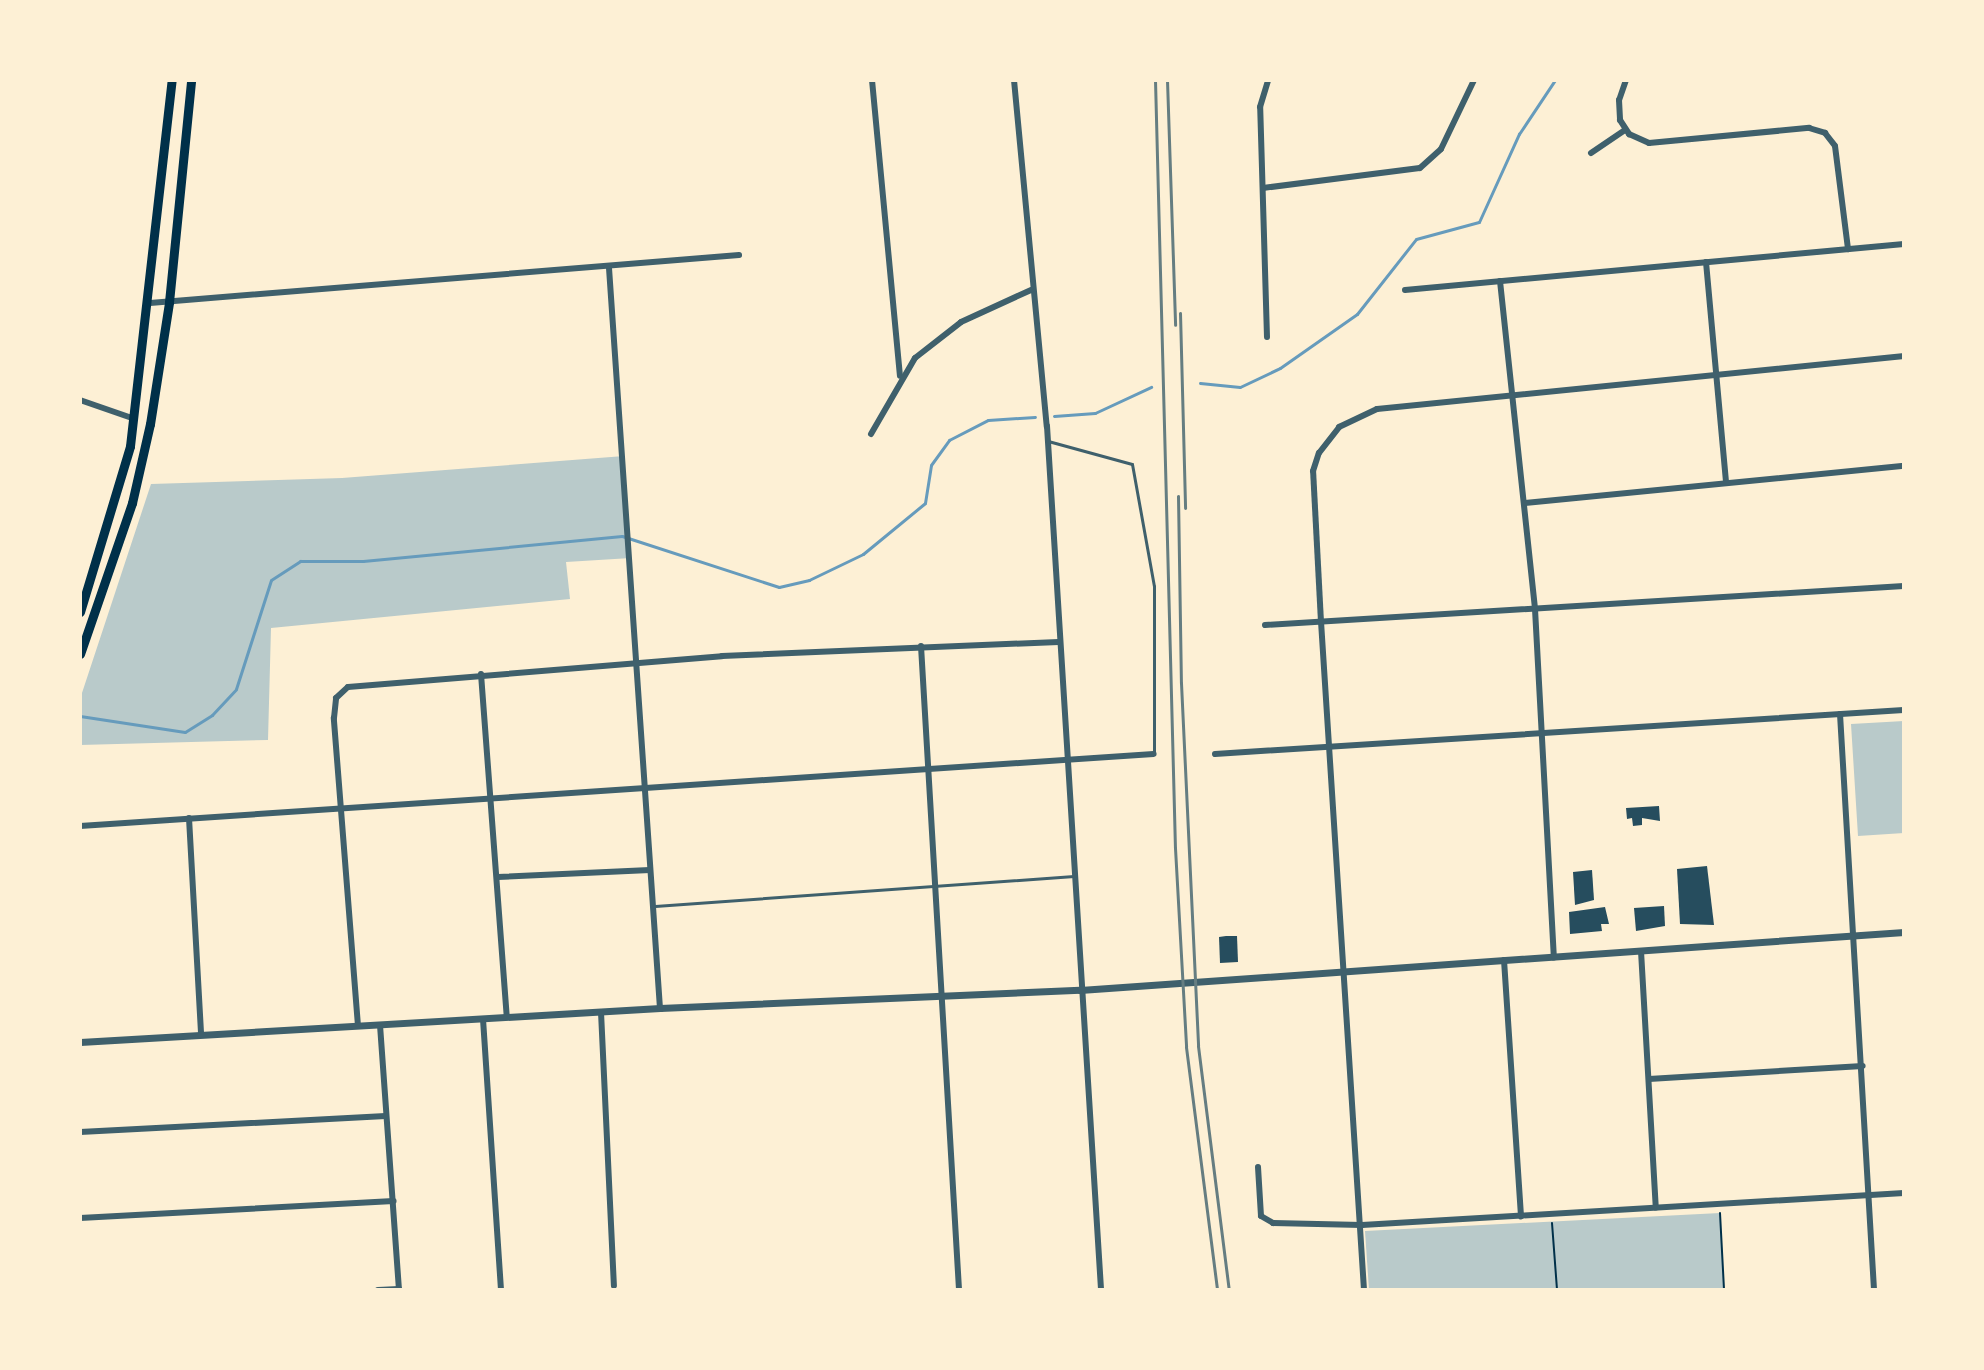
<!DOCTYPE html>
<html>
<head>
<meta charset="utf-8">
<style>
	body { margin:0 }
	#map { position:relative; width:1984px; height:1370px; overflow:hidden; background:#fdf0d5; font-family:"Source Serif 4",serif }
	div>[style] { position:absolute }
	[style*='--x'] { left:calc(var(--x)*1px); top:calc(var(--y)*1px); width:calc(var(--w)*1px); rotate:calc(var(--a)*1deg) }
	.green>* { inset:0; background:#b9caca }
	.stream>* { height:3px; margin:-1.5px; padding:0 1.5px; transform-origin:1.5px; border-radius:1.5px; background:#669bbc }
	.building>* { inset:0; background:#264d5e }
	.path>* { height:2px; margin:-1px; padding:0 1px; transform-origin:1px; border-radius:1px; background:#003049 }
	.service>* { height:3px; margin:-1.5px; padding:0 1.5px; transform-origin:1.5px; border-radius:1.5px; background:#3f606c }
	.minor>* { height:6px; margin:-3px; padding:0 3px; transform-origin:3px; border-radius:3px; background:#3f606c }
	.tertiary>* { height:7px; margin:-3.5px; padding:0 3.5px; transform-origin:3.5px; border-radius:3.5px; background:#3f606c }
	.primary>* { height:9px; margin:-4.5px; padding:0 4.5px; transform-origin:4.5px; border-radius:4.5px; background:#003049 }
	.rail>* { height:3px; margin:-1.5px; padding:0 1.5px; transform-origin:1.5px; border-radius:1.5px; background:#657d81 }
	span { translate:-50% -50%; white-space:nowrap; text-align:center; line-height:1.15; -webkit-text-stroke:8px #fdf0d5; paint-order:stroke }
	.frame { position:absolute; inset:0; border:82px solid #fdf0d5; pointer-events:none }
</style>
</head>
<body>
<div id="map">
	<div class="green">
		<div style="clip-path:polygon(624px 456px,631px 558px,566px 562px,570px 599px,271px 628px,268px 740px,80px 745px,80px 699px,151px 484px,342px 478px)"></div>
		<div style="clip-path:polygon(1904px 721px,1904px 833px,1858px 836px,1851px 724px)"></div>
		<div style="clip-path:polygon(1720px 1213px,1724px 1290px,1369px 1290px,1365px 1231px)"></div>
	</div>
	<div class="stream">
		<div style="--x:1200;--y:383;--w:40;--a:5.7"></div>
		<div style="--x:1240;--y:387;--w:44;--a:-25.4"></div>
		<div style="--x:1280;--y:368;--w:94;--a:-35"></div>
		<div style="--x:1357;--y:314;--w:95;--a:-51.8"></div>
		<div style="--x:1416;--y:239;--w:65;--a:-15.1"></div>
		<div style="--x:1479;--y:222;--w:97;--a:-65.6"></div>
		<div style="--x:1519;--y:134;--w:65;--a:-56.3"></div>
		<div style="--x:1054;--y:416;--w:41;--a:-4.2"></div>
		<div style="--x:1095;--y:413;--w:62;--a:-24.9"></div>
		<div style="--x:80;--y:716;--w:106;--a:8.7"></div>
		<div style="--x:185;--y:732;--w:32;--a:-32"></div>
		<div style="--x:212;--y:715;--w:35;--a:-47"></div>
		<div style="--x:236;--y:689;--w:114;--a:-72.2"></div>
		<div style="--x:271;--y:580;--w:35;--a:-33"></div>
		<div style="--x:300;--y:561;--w:63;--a:0"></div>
		<div style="--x:363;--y:561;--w:260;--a:-5.5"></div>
		<div style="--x:622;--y:536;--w:165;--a:18"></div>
		<div style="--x:779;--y:587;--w:31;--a:-13"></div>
		<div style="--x:809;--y:580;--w:60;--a:-25.7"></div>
		<div style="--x:863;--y:554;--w:80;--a:-39.4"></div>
		<div style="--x:925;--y:503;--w:38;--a:-81"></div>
		<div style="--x:931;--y:465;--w:31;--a:-54"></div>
		<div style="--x:949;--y:440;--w:44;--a:-27.1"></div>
		<div style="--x:988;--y:420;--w:47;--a:-3.7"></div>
	</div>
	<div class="building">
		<div style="clip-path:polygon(1659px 806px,1660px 821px,1642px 818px,1642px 825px,1633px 826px,1632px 818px,1627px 819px,1626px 808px)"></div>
		<div style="clip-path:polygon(1707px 866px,1714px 925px,1680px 924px,1677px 869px)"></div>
		<div style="clip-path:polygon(1592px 870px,1594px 900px,1575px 905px,1573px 872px)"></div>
		<div style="clip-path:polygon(1664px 906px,1665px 926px,1636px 931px,1634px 908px)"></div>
		<div style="clip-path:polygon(1605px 907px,1609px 924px,1601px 924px,1602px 931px,1570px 934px,1569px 912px)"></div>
		<div style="clip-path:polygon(1226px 936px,1237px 936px,1238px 962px,1220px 963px,1219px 937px)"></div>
	</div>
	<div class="path">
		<div style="--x:1720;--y:1213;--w:77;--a:87"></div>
		<div style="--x:1552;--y:1223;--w:67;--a:85.7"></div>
	</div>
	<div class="service">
		<div style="--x:1048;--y:441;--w:87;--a:15.3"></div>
		<div style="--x:1132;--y:464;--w:124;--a:79.8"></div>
		<div style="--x:1154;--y:586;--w:168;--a:90"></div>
		<div style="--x:655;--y:906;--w:420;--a:-4.1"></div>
	</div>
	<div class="minor">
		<div style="--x:872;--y:80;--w:297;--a:84.6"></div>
		<div style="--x:1014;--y:80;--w:348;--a:84.6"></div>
		<div style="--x:1047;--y:426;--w:866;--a:86.42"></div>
		<div style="--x:1626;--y:80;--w:21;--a:109"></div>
		<div style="--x:1619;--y:100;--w:20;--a:87"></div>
		<div style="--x:1620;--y:120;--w:17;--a:57"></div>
		<div style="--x:1629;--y:134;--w:22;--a:24"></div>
		<div style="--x:1649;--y:143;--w:161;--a:-5.4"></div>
		<div style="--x:1809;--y:128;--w:17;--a:17"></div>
		<div style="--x:1825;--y:133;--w:16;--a:52"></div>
		<div style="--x:1835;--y:146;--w:104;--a:82.8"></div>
		<div style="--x:1591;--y:153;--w:41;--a:-34.1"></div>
		<div style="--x:1263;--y:188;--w:158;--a:-7.3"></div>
		<div style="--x:1420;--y:168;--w:28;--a:-42"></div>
		<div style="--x:1441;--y:149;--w:76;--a:-64.4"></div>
		<div style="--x:1706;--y:262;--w:222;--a:84.8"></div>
		<div style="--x:609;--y:268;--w:742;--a:86.06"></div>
		<div style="--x:1500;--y:281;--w:330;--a:83.9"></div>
		<div style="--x:1535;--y:609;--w:349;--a:86.9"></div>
		<div style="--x:1405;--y:290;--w:501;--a:-5.27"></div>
		<div style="--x:150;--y:303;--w:591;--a:-4.66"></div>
		<div style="--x:1267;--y:337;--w:230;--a:-91.7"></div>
		<div style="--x:1260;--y:107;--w:28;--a:-73"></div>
		<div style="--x:80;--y:400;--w:58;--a:19.1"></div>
		<div style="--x:871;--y:434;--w:88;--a:-59.9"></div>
		<div style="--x:915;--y:358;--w:58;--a:-38"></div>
		<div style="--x:961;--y:322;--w:77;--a:-24.6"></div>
		<div style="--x:1525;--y:503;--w:381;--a:-5.6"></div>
		<div style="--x:1265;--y:625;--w:640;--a:-3.49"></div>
		<div style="--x:921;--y:646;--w:645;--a:86.62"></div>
		<div style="--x:481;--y:674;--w:343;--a:85.7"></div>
		<div style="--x:1840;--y:714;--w:577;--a:86.62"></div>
		<div style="--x:1215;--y:754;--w:690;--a:-3.65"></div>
		<div style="--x:189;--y:818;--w:217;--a:86.8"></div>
		<div style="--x:80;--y:826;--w:1076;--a:-3.84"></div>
		<div style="--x:498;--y:877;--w:152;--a:-2.6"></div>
		<div style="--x:1641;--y:951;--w:257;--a:86.7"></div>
		<div style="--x:1504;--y:960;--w:257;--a:86.2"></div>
		<div style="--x:601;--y:1012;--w:274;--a:87.3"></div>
		<div style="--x:483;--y:1019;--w:272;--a:86.2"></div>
		<div style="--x:380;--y:1025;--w:266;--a:85.9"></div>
		<div style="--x:358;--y:1026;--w:309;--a:-94.5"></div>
		<div style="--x:334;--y:718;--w:20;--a:-84"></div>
		<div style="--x:336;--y:698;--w:16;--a:-43"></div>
		<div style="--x:348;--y:687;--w:375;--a:-4.7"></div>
		<div style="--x:722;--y:656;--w:337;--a:-2.4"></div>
		<div style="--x:1649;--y:1079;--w:214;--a:-3.5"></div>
		<div style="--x:80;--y:1132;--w:306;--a:-3"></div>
		<div style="--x:1258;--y:1167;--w:49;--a:86.5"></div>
		<div style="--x:1261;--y:1216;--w:14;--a:30"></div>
		<div style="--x:1273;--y:1223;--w:89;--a:1.3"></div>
		<div style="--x:1362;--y:1225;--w:543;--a:-3.38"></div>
		<div style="--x:80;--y:1218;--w:314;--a:-3.1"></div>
		<div style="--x:378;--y:1290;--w:21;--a:-3"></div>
		<div style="--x:1364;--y:1290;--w:669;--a:-93.68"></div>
		<div style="--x:1321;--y:622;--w:151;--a:-93"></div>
		<div style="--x:1313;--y:471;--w:19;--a:-72"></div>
		<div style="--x:1319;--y:453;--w:33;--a:-52"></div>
		<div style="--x:1339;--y:427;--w:42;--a:-25.3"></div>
		<div style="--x:1377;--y:409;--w:530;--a:-5.74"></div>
	</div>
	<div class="tertiary">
		<div style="--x:80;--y:1042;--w:581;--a:-3.35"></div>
		<div style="--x:660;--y:1008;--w:420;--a:-2.5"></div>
		<div style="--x:1080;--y:990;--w:826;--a:-4.03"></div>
	</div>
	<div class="primary">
		<div style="--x:80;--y:612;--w:173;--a:-73.2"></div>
		<div style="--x:130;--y:446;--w:368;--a:-83.5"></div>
		<div style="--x:80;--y:654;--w:160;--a:-71"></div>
		<div style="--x:132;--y:503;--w:81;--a:-77.2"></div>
		<div style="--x:150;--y:424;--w:123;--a:-81.1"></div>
		<div style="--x:169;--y:302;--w:223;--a:-84.3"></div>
	</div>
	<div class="rail">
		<div style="--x:1155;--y:80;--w:768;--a:88.51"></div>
		<div style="--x:1175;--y:848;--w:199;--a:86.8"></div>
		<div style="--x:1186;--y:1047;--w:245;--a:82.7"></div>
		<div style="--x:1167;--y:80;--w:245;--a:88.1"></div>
		<div style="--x:1180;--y:313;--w:195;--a:88.5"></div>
		<div style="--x:1178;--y:496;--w:187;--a:89.1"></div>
		<div style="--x:1181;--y:683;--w:363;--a:87.3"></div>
		<div style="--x:1198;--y:1046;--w:246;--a:82.8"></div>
	</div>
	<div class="frame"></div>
</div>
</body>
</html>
